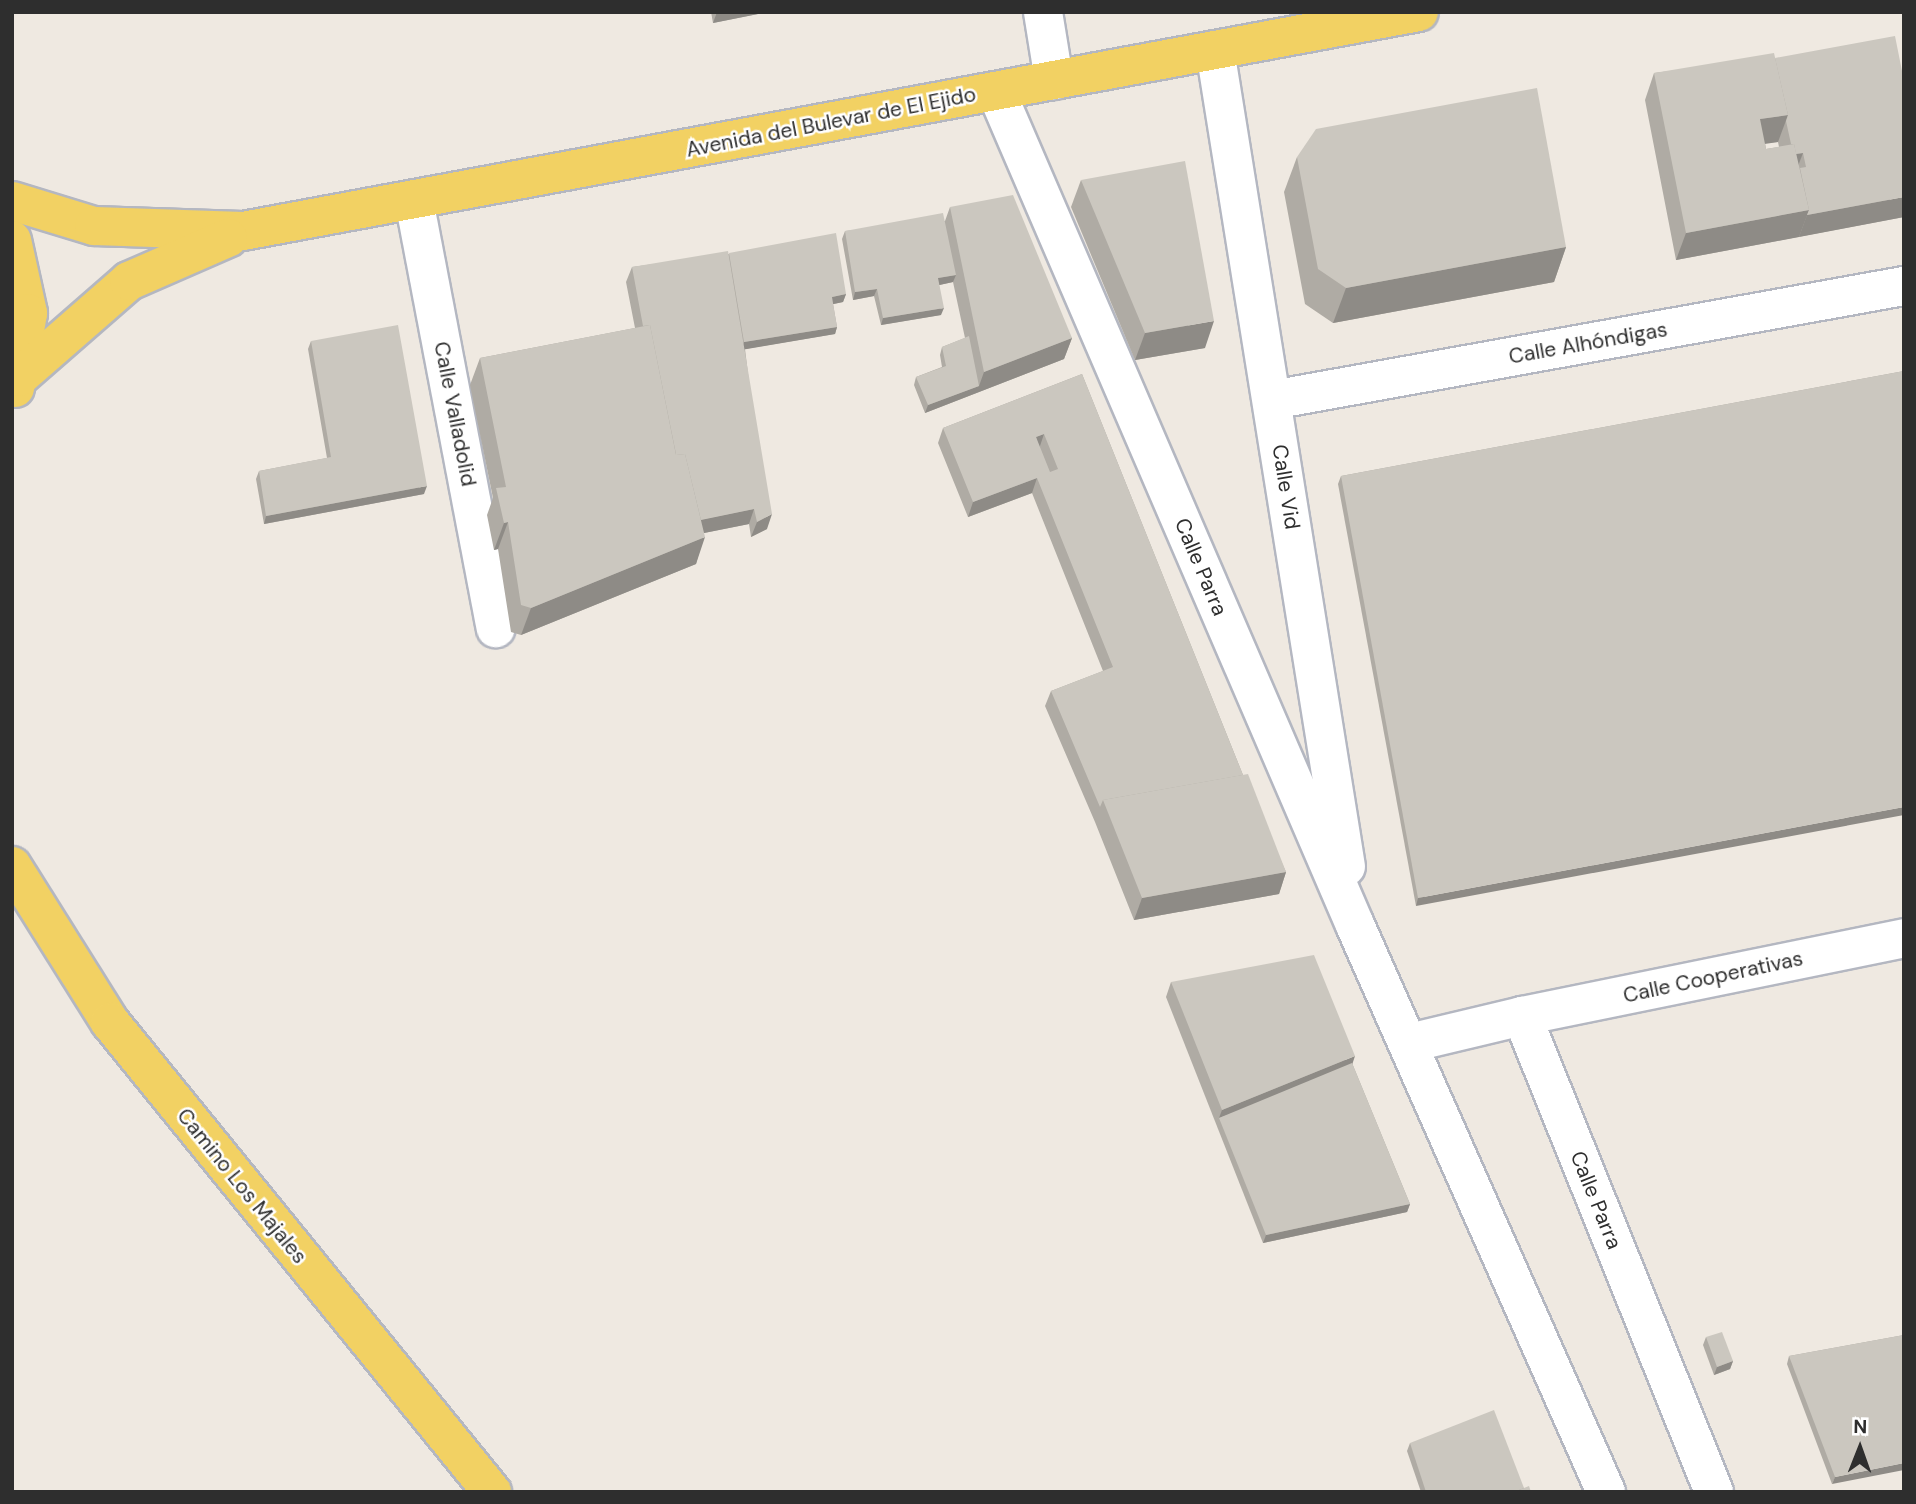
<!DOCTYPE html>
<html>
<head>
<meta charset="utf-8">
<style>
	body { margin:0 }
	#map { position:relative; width:1916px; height:1504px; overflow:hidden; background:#efe9e1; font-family:"DM Sans",sans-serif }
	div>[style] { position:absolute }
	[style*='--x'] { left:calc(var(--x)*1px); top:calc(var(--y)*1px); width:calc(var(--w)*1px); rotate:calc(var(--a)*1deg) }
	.roads { filter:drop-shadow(2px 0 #b4b7c1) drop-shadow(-2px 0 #b4b7c1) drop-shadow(0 2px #b4b7c1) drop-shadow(0 -2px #b4b7c1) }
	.minor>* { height:38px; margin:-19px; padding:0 19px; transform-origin:19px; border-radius:19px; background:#fff }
	.major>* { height:38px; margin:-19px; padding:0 19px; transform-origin:19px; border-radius:19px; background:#f2d163 }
	.wall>* { inset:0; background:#afaba4 }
	.shaded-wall>* { inset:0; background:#8e8b86 }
	.building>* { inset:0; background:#cbc7bf }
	span { translate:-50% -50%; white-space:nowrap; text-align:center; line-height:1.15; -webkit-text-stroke:5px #fff; paint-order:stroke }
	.street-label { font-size:21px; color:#2e2e2e }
	.frame { position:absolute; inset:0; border:14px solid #2e2e2e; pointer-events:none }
	.north { position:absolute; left:1825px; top:1413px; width:70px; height:70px; -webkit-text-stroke:5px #fff; paint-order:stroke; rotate:1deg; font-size:19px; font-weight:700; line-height:28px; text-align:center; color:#2e2e2e }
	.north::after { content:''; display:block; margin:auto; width:24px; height:32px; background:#2e2e2e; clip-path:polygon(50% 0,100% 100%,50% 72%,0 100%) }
</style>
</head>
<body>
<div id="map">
	<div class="roads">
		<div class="minor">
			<div style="--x:1043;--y:12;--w:69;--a:80.8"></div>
			<div style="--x:1215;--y:50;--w:827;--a:80.89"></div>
			<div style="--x:996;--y:91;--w:908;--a:66.71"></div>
			<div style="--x:1355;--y:925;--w:620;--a:66.12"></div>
			<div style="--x:414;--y:200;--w:436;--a:79.2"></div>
			<div style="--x:1272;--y:400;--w:642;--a:-10.23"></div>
			<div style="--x:1522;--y:1016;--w:390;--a:-11.5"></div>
			<div style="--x:1409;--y:1043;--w:116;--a:-13.4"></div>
			<div style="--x:1522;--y:1016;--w:513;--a:68.03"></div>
		</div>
		<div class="major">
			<div style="--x:12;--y:201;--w:86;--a:17"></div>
			<div style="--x:94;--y:226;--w:149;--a:1.9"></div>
			<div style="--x:243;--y:231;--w:1196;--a:-10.55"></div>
			<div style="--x:12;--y:240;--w:75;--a:77.6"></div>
			<div style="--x:28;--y:313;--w:76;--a:99.8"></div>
			<div style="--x:19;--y:377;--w:146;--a:-41.1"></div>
			<div style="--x:129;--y:281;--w:108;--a:-23.5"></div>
			<div style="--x:12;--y:866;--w:184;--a:57.9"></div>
			<div style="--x:110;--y:1022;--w:606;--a:50.9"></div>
		</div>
	</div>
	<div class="wall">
		<div style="clip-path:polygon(711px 12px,768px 12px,713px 23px)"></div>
		<div style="clip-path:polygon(evenodd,1775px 58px,1904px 217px,1676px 260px,1645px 100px,1654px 73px,1775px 58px,1778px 142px,1779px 147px,1766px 149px,1765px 143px,1778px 142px)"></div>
		<div style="clip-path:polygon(1297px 157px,1566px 247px,1554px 282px,1333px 323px,1305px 304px,1284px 192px)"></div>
		<div style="clip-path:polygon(1081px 180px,1205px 348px,1135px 360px,1071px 207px)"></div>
		<div style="clip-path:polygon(950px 207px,1072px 338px,1064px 359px,925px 413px,914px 385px,916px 377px,942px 367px,940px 355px,942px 347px,965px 338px,953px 282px,939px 285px,941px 315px,881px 325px,874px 296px,853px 300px,842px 239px,845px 231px,945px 221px)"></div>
		<div style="clip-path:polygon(729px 254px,846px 294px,843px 302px,833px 304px,837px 327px,835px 334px,745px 349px,767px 529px,751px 537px,749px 524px,704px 533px,696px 564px,521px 635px,511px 632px,498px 549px,494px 550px,487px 515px,493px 498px,470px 385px,480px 358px,635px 328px,626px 282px,632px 267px)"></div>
		<div style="clip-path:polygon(311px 341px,424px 494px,264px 524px,256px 479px,259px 471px,327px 458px,308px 349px)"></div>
		<div style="clip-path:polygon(1904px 371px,1416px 906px,1338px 484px,1341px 476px)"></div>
		<div style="clip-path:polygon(1082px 374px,1243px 775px,1286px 872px,1279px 894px,1134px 920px,1095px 822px,1045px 706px,1051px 691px,1103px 671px,1032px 493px,968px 517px,938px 443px,943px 428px)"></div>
		<div style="clip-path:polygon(1171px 982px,1352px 1063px,1410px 1204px,1407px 1212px,1263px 1243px,1166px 997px)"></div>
		<div style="clip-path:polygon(1904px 1335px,1832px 1484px,1787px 1364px,1789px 1356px)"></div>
		<div style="clip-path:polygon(1706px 1337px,1733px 1361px,1730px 1369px,1714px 1375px,1703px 1345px)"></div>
		<div style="clip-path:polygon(1410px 1443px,1524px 1488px,1531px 1492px,1421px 1492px,1407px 1451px)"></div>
	</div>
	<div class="shaded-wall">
		<div style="clip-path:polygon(717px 12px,768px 12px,713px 23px)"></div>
		<div style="clip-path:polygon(1788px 115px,1778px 142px,1751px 146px,1760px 119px)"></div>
		<div style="clip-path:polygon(1803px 153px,1795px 174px,1793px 154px)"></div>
		<div style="clip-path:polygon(1904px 197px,1904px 217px,1799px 237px,1807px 215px)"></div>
		<div style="clip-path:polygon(1809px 210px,1799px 237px,1676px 260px,1686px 233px)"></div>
		<div style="clip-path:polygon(1566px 247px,1554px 282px,1333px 323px,1346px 288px)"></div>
		<div style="clip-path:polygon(956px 275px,953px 282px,935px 286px,938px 278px)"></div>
		<div style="clip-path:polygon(877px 289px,874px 296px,853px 300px,855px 292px)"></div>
		<div style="clip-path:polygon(846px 294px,843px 302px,829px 305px,832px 297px)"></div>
		<div style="clip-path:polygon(944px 308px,941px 315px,881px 325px,883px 318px)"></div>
		<div style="clip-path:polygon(1214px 321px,1205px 348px,1135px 360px,1145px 333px)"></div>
		<div style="clip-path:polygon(837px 327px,835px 334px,741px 350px,744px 342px)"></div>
		<div style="clip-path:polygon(1072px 338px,1064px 359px,925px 413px,928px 405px,979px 386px,984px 372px)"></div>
		<div style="clip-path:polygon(1044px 434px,1039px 449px,1036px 437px)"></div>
		<div style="clip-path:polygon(1037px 478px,1032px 493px,968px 517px,973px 502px)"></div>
		<div style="clip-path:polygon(427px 486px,424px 494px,264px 524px,266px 516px)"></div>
		<div style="clip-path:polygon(754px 509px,749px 524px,689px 536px,694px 521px)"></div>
		<div style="clip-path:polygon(772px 514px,767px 529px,751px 537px,757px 522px)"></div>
		<div style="clip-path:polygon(508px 522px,498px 549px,494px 550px,504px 523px)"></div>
		<div style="clip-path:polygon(705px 537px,696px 564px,521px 635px,531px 608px)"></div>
		<div style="clip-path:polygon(1904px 807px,1904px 815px,1416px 906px,1418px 898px)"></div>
		<div style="clip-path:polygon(1286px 872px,1279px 894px,1134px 920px,1142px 898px)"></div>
		<div style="clip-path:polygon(1355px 1056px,1350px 1071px,1219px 1118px,1222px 1110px)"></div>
		<div style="clip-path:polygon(1410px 1204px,1407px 1212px,1263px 1243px,1266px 1235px)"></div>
		<div style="clip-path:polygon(1733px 1361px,1730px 1369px,1714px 1375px,1717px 1367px)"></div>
		<div style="clip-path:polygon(1904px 1463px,1904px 1470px,1832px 1484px,1835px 1477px)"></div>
	</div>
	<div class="building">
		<div style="clip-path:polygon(1895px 36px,1904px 81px,1904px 197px,1807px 215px,1809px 210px,1800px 168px,1806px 167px,1803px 153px,1796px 154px,1794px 144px,1791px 144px,1786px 121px,1788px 115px,1775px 58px)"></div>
		<div style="clip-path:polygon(1774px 53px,1788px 115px,1760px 119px,1766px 149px,1794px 144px,1809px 210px,1686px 233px,1654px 73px)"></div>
		<div style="clip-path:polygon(1537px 88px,1566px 247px,1346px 288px,1318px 269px,1297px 157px,1316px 129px)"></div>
		<div style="clip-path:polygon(1185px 161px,1214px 321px,1145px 333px,1081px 180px)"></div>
		<div style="clip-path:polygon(1013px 195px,1072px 338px,984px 372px,950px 207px)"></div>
		<div style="clip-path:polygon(943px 213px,956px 275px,938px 278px,944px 308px,883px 318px,877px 289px,855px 292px,845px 231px)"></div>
		<div style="clip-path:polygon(836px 233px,846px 294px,832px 297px,837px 327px,744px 342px,729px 253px)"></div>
		<div style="clip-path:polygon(728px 251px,772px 514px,757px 522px,754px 509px,701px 520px,685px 454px,676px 455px,676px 454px,650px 325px,643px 326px,632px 267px)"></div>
		<div style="clip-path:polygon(398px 325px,427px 486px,266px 516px,259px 471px,331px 457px,311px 341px)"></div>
		<div style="clip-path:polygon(650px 325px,676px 455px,685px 454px,705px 537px,531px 608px,521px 605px,508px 522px,504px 523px,496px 488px,506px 487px,480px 358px)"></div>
		<div style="clip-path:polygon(969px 336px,979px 386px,928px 405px,916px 377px,946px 366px,942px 347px)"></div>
		<div style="clip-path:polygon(1904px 371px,1904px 807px,1418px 898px,1341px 476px)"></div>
		<div style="clip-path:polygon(evenodd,1082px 374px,1243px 775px,1103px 800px,1100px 807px,1051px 691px,1113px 667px,1037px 478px,973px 502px,943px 428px,1082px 374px,1044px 434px,1058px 469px,1050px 472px,1036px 437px,1044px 434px)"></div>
		<div style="clip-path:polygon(1248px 774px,1286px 872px,1142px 898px,1103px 800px)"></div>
		<div style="clip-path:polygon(1314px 955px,1355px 1056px,1222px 1110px,1171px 982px)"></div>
		<div style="clip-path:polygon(1352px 1063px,1410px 1204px,1266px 1235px,1219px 1118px)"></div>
		<div style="clip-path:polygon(1722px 1332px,1733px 1361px,1717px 1367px,1706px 1337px)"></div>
		<div style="clip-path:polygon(1904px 1335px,1904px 1463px,1835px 1477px,1789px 1356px)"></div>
		<div style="clip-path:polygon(1494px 1410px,1524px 1488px,1514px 1492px,1426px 1492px,1410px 1443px)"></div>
		<div style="clip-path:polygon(1529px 1486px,1531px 1492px,1514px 1492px)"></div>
	</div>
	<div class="street-label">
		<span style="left:831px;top:122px;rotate:-11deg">Avenida del Bulevar de El Ejido</span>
		<span style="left:1588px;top:343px;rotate:-10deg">Calle Alhóndigas</span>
		<span style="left:455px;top:414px;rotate:79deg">Calle Valladolid</span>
		<span style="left:1286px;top:487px;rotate:81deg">Calle Vid</span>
		<span style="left:1201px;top:567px;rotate:67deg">Calle Parra</span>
		<span style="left:1713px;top:977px;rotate:-12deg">Calle Cooperativas</span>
		<span style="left:242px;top:1186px;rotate:51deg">Camino Los Majales</span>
		<span style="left:1596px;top:1200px;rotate:68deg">Calle Parra</span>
	</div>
	<div class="frame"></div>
	<div class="north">N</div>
</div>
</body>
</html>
